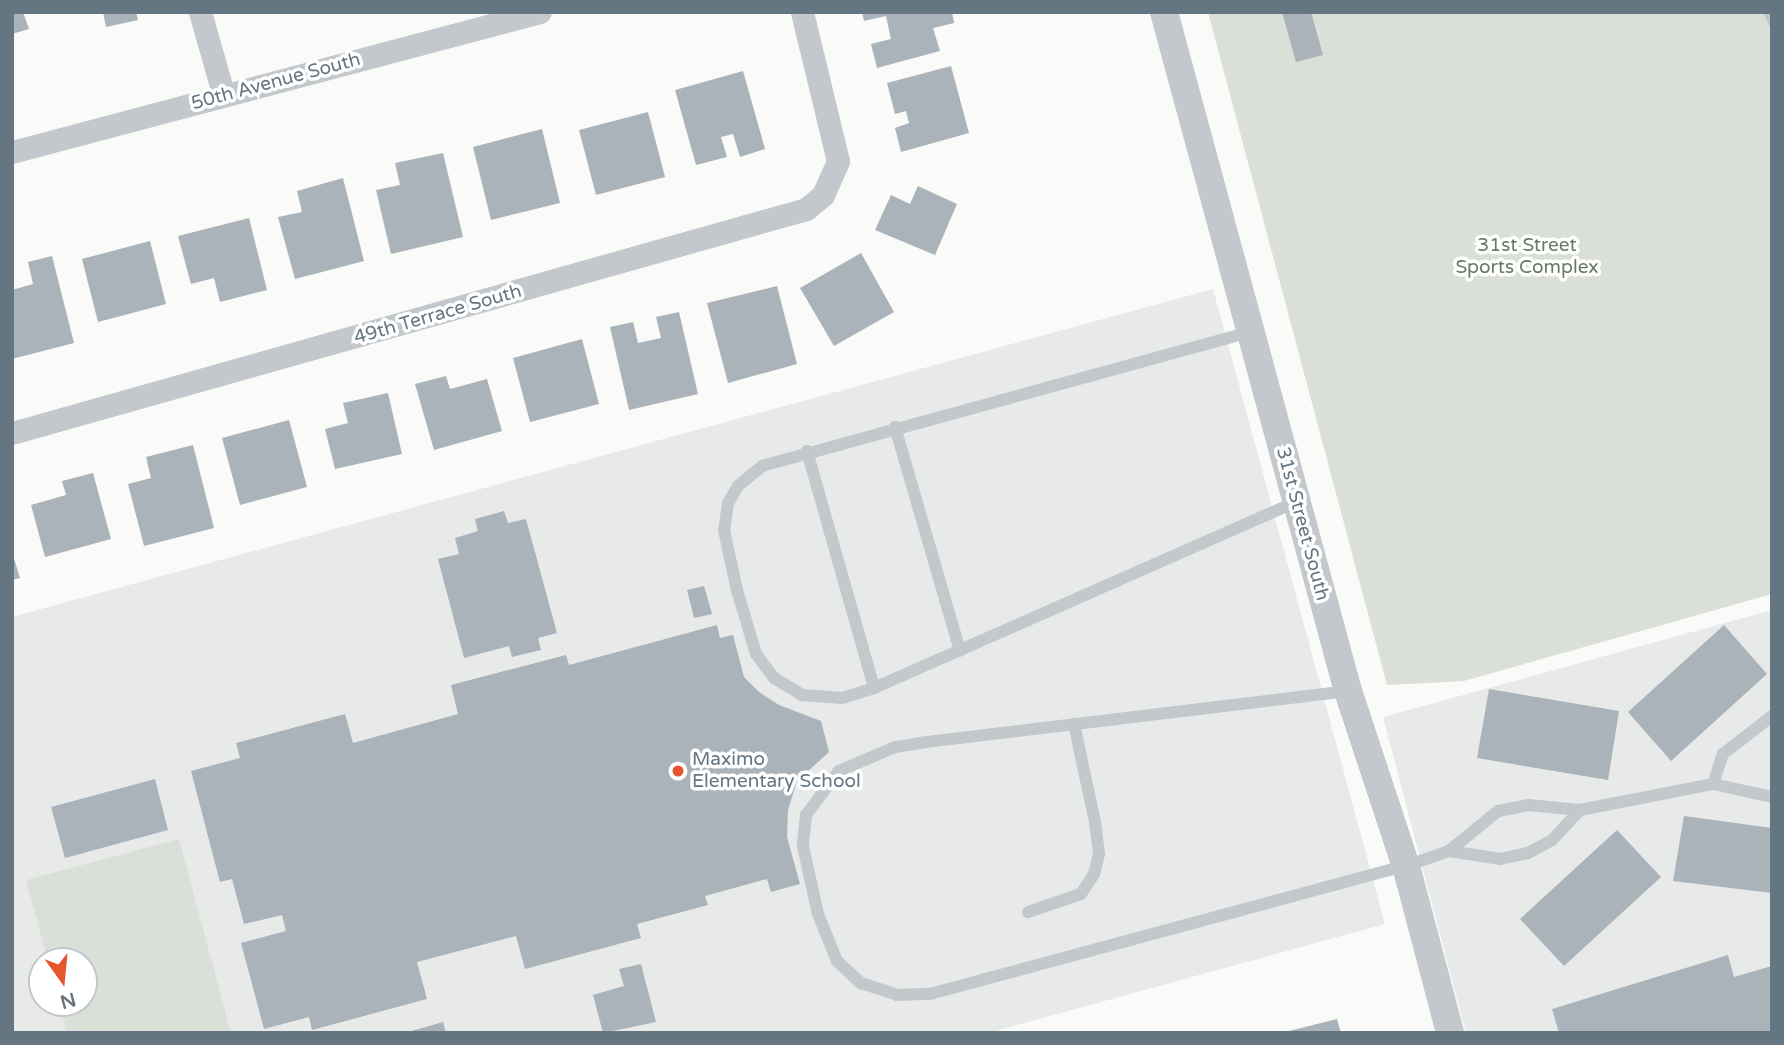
<!DOCTYPE html>
<html>
<head>
<meta charset="utf-8">
<style>
	body { margin:0 }
	#map { position:relative; width:1784px; height:1045px; overflow:hidden; background:#fafaf8; font-family:"Varela Round",sans-serif }
	div>[style] { position:absolute }
	[style*='--x'] { left:calc(var(--x)*1px); top:calc(var(--y)*1px); width:calc(var(--w)*1px); rotate:calc(var(--a)*1deg) }
	.built>* { inset:0; background:#e8e9e9 }
	.green>* { inset:0; background:#dadfd7 }
	.stream>* { height:9px; margin:-4.5px; padding:0 4.5px; transform-origin:4.5px; border-radius:4.5px; background:#bbc7cb }
	.building>* { inset:0; background:#aab3b9 }
	.service>* { height:12px; margin:-6px; padding:0 6px; transform-origin:6px; border-radius:6px; background:#c3c8cc }
	.minor>* { height:23px; margin:-11.5px; padding:0 11.5px; transform-origin:11.5px; border-radius:11.5px; background:#c3c8cc }
	.tertiary>* { height:28px; margin:-14px; padding:0 14px; transform-origin:14px; border-radius:14px; background:#c3c8cc }
	.dots>* { width:19px; height:19px; translate:-50% -50%; box-sizing:border-box; border:4px solid #fff; border-radius:50% }
	span { translate:-50% -50%; white-space:nowrap; text-align:center; line-height:1.15; -webkit-text-stroke:7px #fff; paint-order:stroke }
	.street-label { font-size:19px; color:#657683 }
	.park-label { font-size:19px; color:#687a64 }
	.poi-label { font-size:19px; color:#657683 }
	.left { translate:0 -50%; text-align:left }
	.frame { position:absolute; inset:0; border:14px solid #657683; pointer-events:none }
	.north { position:absolute; left:28px; top:947px; width:70px; height:70px; box-sizing:border-box; background:#fff; border:2px solid #c1c8cd; border-radius:50%; rotate:165deg; font-size:19px; font-weight:700; line-height:28px; text-align:center; color:#657683 }
	.north::after { content:''; display:block; margin:auto; width:24px; height:32px; background:#e4572e; clip-path:polygon(50% 0,100% 100%,50% 72%,0 100%) }
</style>
</head>
<body>
<div id="map">
	<div class="built">
		<div style="clip-path:polygon(evenodd,1213px 289px,1385px 924px,988px 1033px,12px 1033px,12px 617px,1213px 289px,42px 961px,84px 961px,84px 1003px,42px 1003px,42px 961px)"></div>
		<div style="clip-path:polygon(1772px 610px,1772px 1033px,1466px 1033px,1383px 717px)"></div>
	</div>
	<div class="green">
		<div style="clip-path:polygon(1208px 12px,1772px 12px,1772px 594px,1464px 681px,1387px 685px)"></div>
		<div style="clip-path:polygon(179px 839px,231px 1033px,67px 1033px,59px 1003px,84px 1003px,84px 961px,48px 961px,26px 880px)"></div>
	</div>
	<div class="stream">
		<div style="--x:1768;--y:12;--w:11;--a:68"></div>
	</div>
	<div class="building">
		<div style="clip-path:polygon(12px 12px,23px 12px,29px 29px,12px 34px)"></div>
		<div style="clip-path:polygon(103px 12px,136px 12px,138px 20px,106px 27px)"></div>
		<div style="clip-path:polygon(862px 12px,952px 12px,954px 23px,933px 28px,940px 51px,877px 68px,871px 44px,891px 39px,886px 16px,864px 21px)"></div>
		<div style="clip-path:polygon(1282px 12px,1311px 12px,1323px 55px,1296px 62px)"></div>
		<div style="clip-path:polygon(951px 66px,969px 133px,901px 152px,895px 128px,909px 123px,906px 111px,895px 114px,887px 83px)"></div>
		<div style="clip-path:polygon(743px 71px,765px 149px,740px 157px,733px 134px,721px 137px,727px 157px,696px 165px,675px 90px)"></div>
		<div style="clip-path:polygon(648px 112px,665px 177px,596px 195px,579px 130px)"></div>
		<div style="clip-path:polygon(542px 129px,560px 203px,491px 220px,473px 147px)"></div>
		<div style="clip-path:polygon(443px 153px,463px 237px,391px 254px,376px 190px,400px 185px,395px 163px)"></div>
		<div style="clip-path:polygon(343px 178px,364px 261px,295px 279px,278px 217px,302px 212px,297px 191px)"></div>
		<div style="clip-path:polygon(918px 186px,957px 204px,935px 255px,875px 230px,891px 195px,910px 204px)"></div>
		<div style="clip-path:polygon(249px 218px,267px 290px,220px 302px,214px 278px,191px 284px,178px 236px)"></div>
		<div style="clip-path:polygon(150px 241px,166px 304px,98px 322px,82px 259px)"></div>
		<div style="clip-path:polygon(861px 253px,894px 312px,834px 346px,800px 288px)"></div>
		<div style="clip-path:polygon(52px 256px,74px 343px,12px 359px,12px 290px,33px 284px,28px 262px)"></div>
		<div style="clip-path:polygon(777px 286px,797px 364px,728px 383px,707px 303px)"></div>
		<div style="clip-path:polygon(679px 312px,698px 394px,629px 410px,610px 327px,633px 322px,638px 343px,661px 338px,656px 317px)"></div>
		<div style="clip-path:polygon(582px 339px,599px 404px,530px 422px,513px 358px)"></div>
		<div style="clip-path:polygon(446px 376px,450px 389px,487px 379px,502px 431px,434px 450px,415px 384px)"></div>
		<div style="clip-path:polygon(388px 393px,402px 454px,335px 469px,325px 429px,348px 423px,343px 403px)"></div>
		<div style="clip-path:polygon(289px 420px,307px 487px,240px 505px,222px 438px)"></div>
		<div style="clip-path:polygon(193px 445px,214px 528px,144px 546px,128px 484px,151px 478px,146px 457px)"></div>
		<div style="clip-path:polygon(93px 473px,111px 539px,45px 557px,31px 505px,66px 495px,62px 481px)"></div>
		<div style="clip-path:polygon(504px 511px,508px 523px,526px 519px,557px 633px,538px 638px,541px 650px,512px 657px,509px 646px,464px 658px,438px 559px,459px 554px,455px 538px,478px 531px,475px 519px)"></div>
		<div style="clip-path:polygon(12px 552px,20px 578px,12px 580px)"></div>
		<div style="clip-path:polygon(704px 586px,712px 614px,694px 618px,687px 590px)"></div>
		<div style="clip-path:polygon(717px 625px,720px 638px,733px 635px,744px 677px,759px 692px,779px 705px,821px 721px,829px 752px,797px 781px,788px 810px,787px 837px,800px 884px,771px 892px,767px 879px,705px 896px,708px 905px,637px 924px,641px 938px,525px 969px,516px 936px,417px 962px,427px 999px,312px 1030px,309px 1017px,264px 1029px,241px 943px,286px 931px,282px 915px,244px 924px,232px 879px,220px 882px,191px 771px,240px 758px,236px 743px,345px 714px,353px 743px,458px 714px,451px 685px,566px 655px,569px 665px)"></div>
		<div style="clip-path:polygon(1724px 625px,1767px 674px,1671px 761px,1628px 712px)"></div>
		<div style="clip-path:polygon(1489px 689px,1619px 711px,1608px 780px,1477px 758px)"></div>
		<div style="clip-path:polygon(155px 779px,168px 830px,65px 858px,51px 807px)"></div>
		<div style="clip-path:polygon(1684px 816px,1772px 828px,1772px 893px,1673px 881px)"></div>
		<div style="clip-path:polygon(1617px 830px,1661px 877px,1564px 966px,1520px 919px)"></div>
		<div style="clip-path:polygon(1728px 955px,1734px 977px,1772px 966px,1772px 1033px,1559px 1033px,1552px 1009px)"></div>
		<div style="clip-path:polygon(641px 964px,656px 1022px,603px 1033px,593px 995px,624px 986px,619px 969px)"></div>
		<div style="clip-path:polygon(1337px 1019px,1341px 1033px,1285px 1033px,1285px 1032px)"></div>
		<div style="clip-path:polygon(443px 1022px,446px 1033px,408px 1033px,408px 1032px)"></div>
	</div>
	<div class="service">
		<div style="--x:1250;--y:332;--w:506;--a:164.65"></div>
		<div style="--x:762;--y:466;--w:31;--a:140"></div>
		<div style="--x:738;--y:486;--w:20;--a:120"></div>
		<div style="--x:728;--y:503;--w:27;--a:98"></div>
		<div style="--x:724;--y:530;--w:61;--a:77.8"></div>
		<div style="--x:737;--y:590;--w:67;--a:73.5"></div>
		<div style="--x:756;--y:654;--w:30;--a:53"></div>
		<div style="--x:774;--y:678;--w:33;--a:31"></div>
		<div style="--x:802;--y:695;--w:40;--a:4.3"></div>
		<div style="--x:842;--y:698;--w:34;--a:-17"></div>
		<div style="--x:874;--y:688;--w:460;--a:-23.8"></div>
		<div style="--x:895;--y:427;--w:233;--a:73.8"></div>
		<div style="--x:807;--y:451;--w:246;--a:74.2"></div>
		<div style="--x:1348;--y:691;--w:430;--a:173.1"></div>
		<div style="--x:921;--y:743;--w:26;--a:171"></div>
		<div style="--x:895;--y:747;--w:61;--a:156.8"></div>
		<div style="--x:839;--y:771;--w:55;--a:126.9"></div>
		<div style="--x:806;--y:815;--w:31;--a:96"></div>
		<div style="--x:803;--y:846;--w:70;--a:77.6"></div>
		<div style="--x:818;--y:914;--w:51;--a:68"></div>
		<div style="--x:837;--y:961;--w:33;--a:43"></div>
		<div style="--x:861;--y:983;--w:38;--a:18"></div>
		<div style="--x:897;--y:995;--w:33;--a:-2"></div>
		<div style="--x:930;--y:994;--w:493;--a:-15.1"></div>
		<div style="--x:1406;--y:866;--w:46;--a:-19.2"></div>
		<div style="--x:1449;--y:851;--w:63;--a:-39.2"></div>
		<div style="--x:1498;--y:811;--w:31;--a:-11"></div>
		<div style="--x:1528;--y:805;--w:52;--a:5.5"></div>
		<div style="--x:1580;--y:810;--w:136;--a:-11.1"></div>
		<div style="--x:1713;--y:784;--w:60;--a:12.4"></div>
		<div style="--x:1713;--y:784;--w:32;--a:-72"></div>
		<div style="--x:1723;--y:754;--w:62;--a:-37.8"></div>
		<div style="--x:1449;--y:851;--w:52;--a:8.9"></div>
		<div style="--x:1500;--y:859;--w:29;--a:-12"></div>
		<div style="--x:1528;--y:853;--w:27;--a:-28"></div>
		<div style="--x:1552;--y:840;--w:41;--a:-47"></div>
		<div style="--x:1028;--y:912;--w:56;--a:-18.8"></div>
		<div style="--x:1081;--y:894;--w:24;--a:-57"></div>
		<div style="--x:1094;--y:874;--w:21;--a:-76"></div>
		<div style="--x:1099;--y:854;--w:32;--a:-97"></div>
		<div style="--x:1095;--y:822;--w:100;--a:-102.1"></div>
	</div>
	<div class="minor">
		<div style="--x:200;--y:12;--w:87;--a:74.1"></div>
		<div style="--x:12;--y:152;--w:546;--a:-14.85"></div>
		<div style="--x:12;--y:433;--w:825;--a:-15.75"></div>
		<div style="--x:806;--y:209;--w:22;--a:-39"></div>
		<div style="--x:823;--y:195;--w:37;--a:-66"></div>
		<div style="--x:838;--y:161;--w:153;--a:-103.6"></div>
	</div>
	<div class="tertiary">
		<div style="--x:1164;--y:12;--w:703;--a:74.84"></div>
		<div style="--x:1348;--y:691;--w:184;--a:71.7"></div>
		<div style="--x:1406;--y:866;--w:173;--a:75.2"></div>
	</div>
	<div class="dots">
		<div style="left:678px;top:771px;background:#e4572e"></div>
	</div>
	<div class="street-label">
		<span style="left:276px;top:82px;rotate:-15deg">50th Avenue South</span>
		<span style="left:438px;top:315px;rotate:-16deg">49th Terrace South</span>
		<span style="left:1302px;top:524px;rotate:75deg">31st Street South</span>
	</div>
	<div class="park-label">
		<span style="left:1527px;top:257px">31st Street<br>Sports Complex</span>
	</div>
	<div class="poi-label">
		<span class="left" style="left:692px;top:771px">Maximo<br>Elementary School</span>
	</div>
	<div class="frame"></div>
	<div class="north">N</div>
</div>
</body>
</html>
